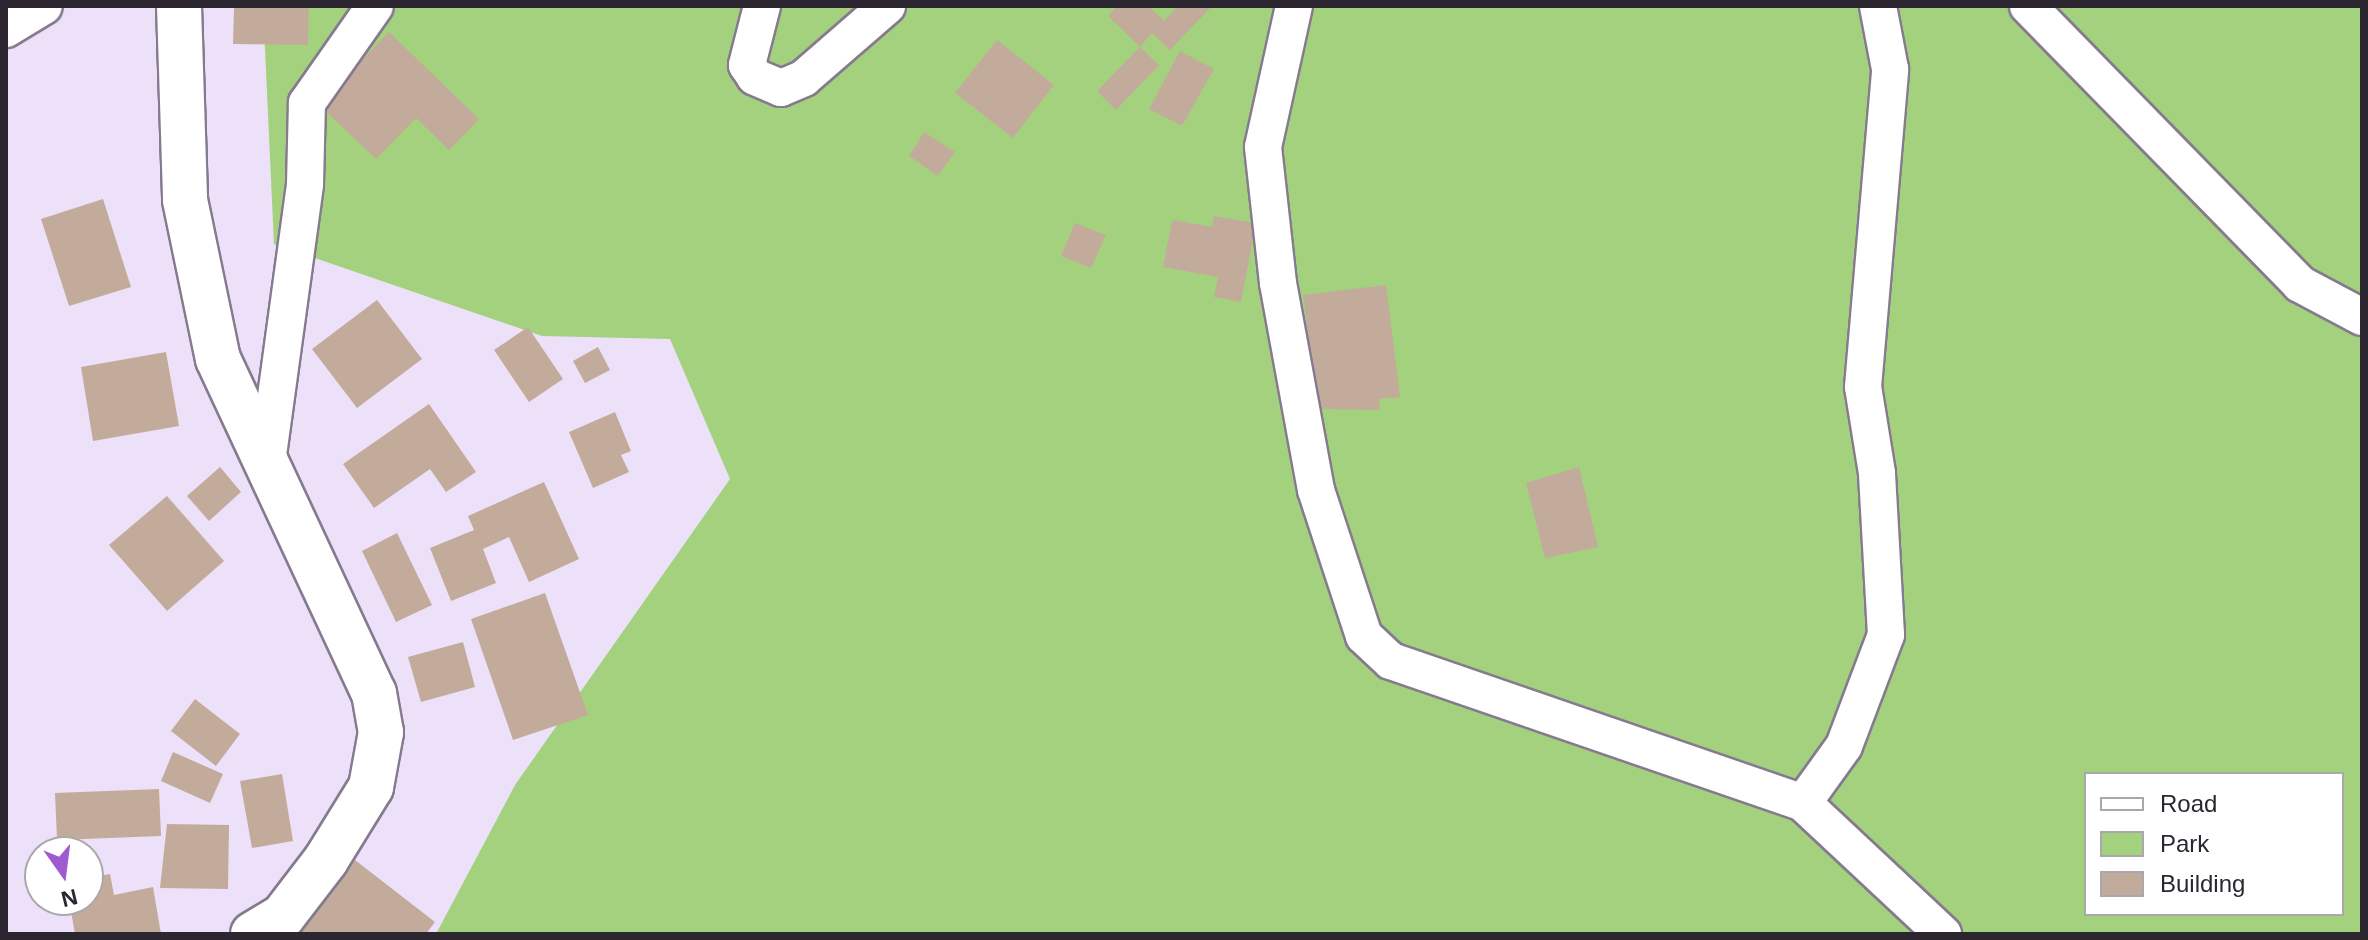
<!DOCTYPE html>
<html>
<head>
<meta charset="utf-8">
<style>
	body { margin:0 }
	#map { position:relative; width:2368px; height:940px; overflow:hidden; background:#ede0f9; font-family:Helvetica,sans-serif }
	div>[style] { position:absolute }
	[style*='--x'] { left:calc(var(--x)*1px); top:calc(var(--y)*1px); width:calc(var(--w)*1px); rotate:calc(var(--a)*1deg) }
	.green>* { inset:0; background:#a4d17d }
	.building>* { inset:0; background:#c3ab9b }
	.roads { filter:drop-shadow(2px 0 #867a8f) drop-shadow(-2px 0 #867a8f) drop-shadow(0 2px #867a8f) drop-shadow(0 -2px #867a8f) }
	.street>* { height:36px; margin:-18px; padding:0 18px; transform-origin:18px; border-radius:18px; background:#fff }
	.secondary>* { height:44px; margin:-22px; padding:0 22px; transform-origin:22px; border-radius:22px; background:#fff }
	span { translate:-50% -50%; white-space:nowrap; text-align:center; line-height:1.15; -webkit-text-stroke:7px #fff; paint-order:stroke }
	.frame { position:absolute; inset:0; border:8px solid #2b262f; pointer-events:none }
	.legend { position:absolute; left:2084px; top:772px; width:260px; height:144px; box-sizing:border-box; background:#fff; border:2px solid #aaa8ac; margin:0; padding:10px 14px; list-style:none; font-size:24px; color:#2b262f }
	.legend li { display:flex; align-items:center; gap:16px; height:40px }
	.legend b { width:40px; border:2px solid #aaa8ac }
	.north { position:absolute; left:24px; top:836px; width:80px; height:80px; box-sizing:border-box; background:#fff; border:2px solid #aaa8ac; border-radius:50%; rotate:166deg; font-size:22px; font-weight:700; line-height:32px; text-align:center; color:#2b262f }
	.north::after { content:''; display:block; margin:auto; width:28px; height:36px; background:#9e5bd0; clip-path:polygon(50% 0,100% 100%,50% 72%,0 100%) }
</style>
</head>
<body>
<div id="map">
	<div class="green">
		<div style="clip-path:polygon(evenodd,263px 6px,2362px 6px,2362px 934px,436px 934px,515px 785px,730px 479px,670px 339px,542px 336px,274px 244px,263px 6px,2086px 774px,2342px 774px,2342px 914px,2086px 914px,2086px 774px)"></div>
	</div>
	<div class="building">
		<div style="clip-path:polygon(309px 6px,308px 45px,233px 44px,234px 8px)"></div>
		<div style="clip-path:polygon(1117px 6px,1148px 6px,1164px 21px,1178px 6px,1212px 6px,1170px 50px,1152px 33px,1140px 47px,1159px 65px,1116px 110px,1097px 91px,1140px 47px,1108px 16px)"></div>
		<div style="clip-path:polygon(389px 32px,479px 119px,449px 150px,416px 118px,376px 159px,319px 105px)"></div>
		<div style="clip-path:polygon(997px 40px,1054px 85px,1013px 138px,955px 93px)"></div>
		<div style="clip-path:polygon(1180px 51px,1214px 69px,1182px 126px,1149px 109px)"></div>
		<div style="clip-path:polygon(924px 132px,955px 152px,938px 176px,909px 156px)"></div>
		<div style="clip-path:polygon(103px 199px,131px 287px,69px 306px,41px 219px)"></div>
		<div style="clip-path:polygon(1214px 216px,1256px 223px,1241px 302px,1214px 297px,1218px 277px,1163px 267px,1172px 220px,1212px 227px)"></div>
		<div style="clip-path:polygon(1075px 223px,1106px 235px,1091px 268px,1061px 256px)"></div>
		<div style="clip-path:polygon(1386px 285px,1400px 397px,1379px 399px,1380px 410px,1317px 409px,1303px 295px)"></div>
		<div style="clip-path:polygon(377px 300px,422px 359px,357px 408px,312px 349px)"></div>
		<div style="clip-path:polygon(528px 327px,563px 379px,529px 402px,494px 350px)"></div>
		<div style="clip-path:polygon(598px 347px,610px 370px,585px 383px,573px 361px)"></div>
		<div style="clip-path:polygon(166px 352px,179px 426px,93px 441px,81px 367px)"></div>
		<div style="clip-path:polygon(429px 404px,476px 472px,446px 492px,430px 469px,374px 508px,343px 464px)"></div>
		<div style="clip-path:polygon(615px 412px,631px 451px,621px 455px,629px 472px,593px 488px,569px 432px)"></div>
		<div style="clip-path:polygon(220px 467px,241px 492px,209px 521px,187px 496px)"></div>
		<div style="clip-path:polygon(1579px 467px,1598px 547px,1545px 558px,1526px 483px)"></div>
		<div style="clip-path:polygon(544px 482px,579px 559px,529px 582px,509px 537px,483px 549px,496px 583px,451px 601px,430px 548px,474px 530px,468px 516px)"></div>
		<div style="clip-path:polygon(167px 496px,224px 561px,167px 611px,109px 545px)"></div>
		<div style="clip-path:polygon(397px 533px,432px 605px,396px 622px,362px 551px)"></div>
		<div style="clip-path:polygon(545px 593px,588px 715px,513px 740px,471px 619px)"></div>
		<div style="clip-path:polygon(463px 642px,475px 687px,421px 702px,408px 657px)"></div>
		<div style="clip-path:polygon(195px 699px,240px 734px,216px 766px,171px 731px)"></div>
		<div style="clip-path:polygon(173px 752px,223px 774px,210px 803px,161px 781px)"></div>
		<div style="clip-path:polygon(282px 774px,293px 841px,252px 848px,240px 781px)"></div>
		<div style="clip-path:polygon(159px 789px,161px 836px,57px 840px,55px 793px)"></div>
		<div style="clip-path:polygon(167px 824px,229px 825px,228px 889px,160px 888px)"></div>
		<div style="clip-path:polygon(355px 860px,435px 922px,426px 934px,298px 934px)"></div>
		<div style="clip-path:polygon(110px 874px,114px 895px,153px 887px,161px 934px,75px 934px,69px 900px,88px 900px,88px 878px)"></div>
	</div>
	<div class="roads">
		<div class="street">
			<div style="--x:762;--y:6;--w:61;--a:104.3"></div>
			<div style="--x:747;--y:65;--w:14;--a:56"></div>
			<div style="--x:755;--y:77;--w:28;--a:23"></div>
			<div style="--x:781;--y:88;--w:25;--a:-23"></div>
			<div style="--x:804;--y:78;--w:110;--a:-40.9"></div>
			<div style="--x:1294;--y:6;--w:144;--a:102.4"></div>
			<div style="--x:1263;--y:147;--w:137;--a:83.7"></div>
			<div style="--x:1278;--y:283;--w:210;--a:79.6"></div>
			<div style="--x:1316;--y:490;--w:154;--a:71.8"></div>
			<div style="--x:1364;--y:636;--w:37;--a:43"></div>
			<div style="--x:1391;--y:661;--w:436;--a:19"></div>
			<div style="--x:1803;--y:803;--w:192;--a:43.1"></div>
			<div style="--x:2028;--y:6;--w:389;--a:45.6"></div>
			<div style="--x:2300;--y:284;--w:70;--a:28"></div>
			<div style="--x:6;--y:29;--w:44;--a:-31.2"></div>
			<div style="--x:268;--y:455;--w:274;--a:-82.2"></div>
			<div style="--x:305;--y:184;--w:81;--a:-88.6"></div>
			<div style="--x:307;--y:103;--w:118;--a:-55"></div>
			<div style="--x:1803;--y:803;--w:70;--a:-54.3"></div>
			<div style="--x:1844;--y:746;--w:119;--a:-69.3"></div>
			<div style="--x:1886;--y:635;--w:162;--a:-93.2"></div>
			<div style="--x:1877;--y:473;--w:87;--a:-99.2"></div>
			<div style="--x:1863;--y:387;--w:319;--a:-85.1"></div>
			<div style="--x:1890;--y:69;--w:64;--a:-100.8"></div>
		</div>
		<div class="secondary">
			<div style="--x:179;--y:6;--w:194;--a:88.2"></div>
			<div style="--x:185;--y:200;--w:162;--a:78.3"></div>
			<div style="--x:218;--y:359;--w:369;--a:65"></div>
			<div style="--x:374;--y:693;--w:40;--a:80"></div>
			<div style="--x:381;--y:732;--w:56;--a:100.3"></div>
			<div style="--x:371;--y:787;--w:86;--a:121.7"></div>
			<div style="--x:326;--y:860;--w:71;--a:127.5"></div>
			<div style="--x:283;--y:916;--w:35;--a:149"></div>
		</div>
	</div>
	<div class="frame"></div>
	<ul class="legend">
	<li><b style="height:10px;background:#fff"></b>Road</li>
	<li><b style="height:22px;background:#a4d17d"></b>Park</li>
	<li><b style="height:22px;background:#c3ab9b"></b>Building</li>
	</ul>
	<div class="north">N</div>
</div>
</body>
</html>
